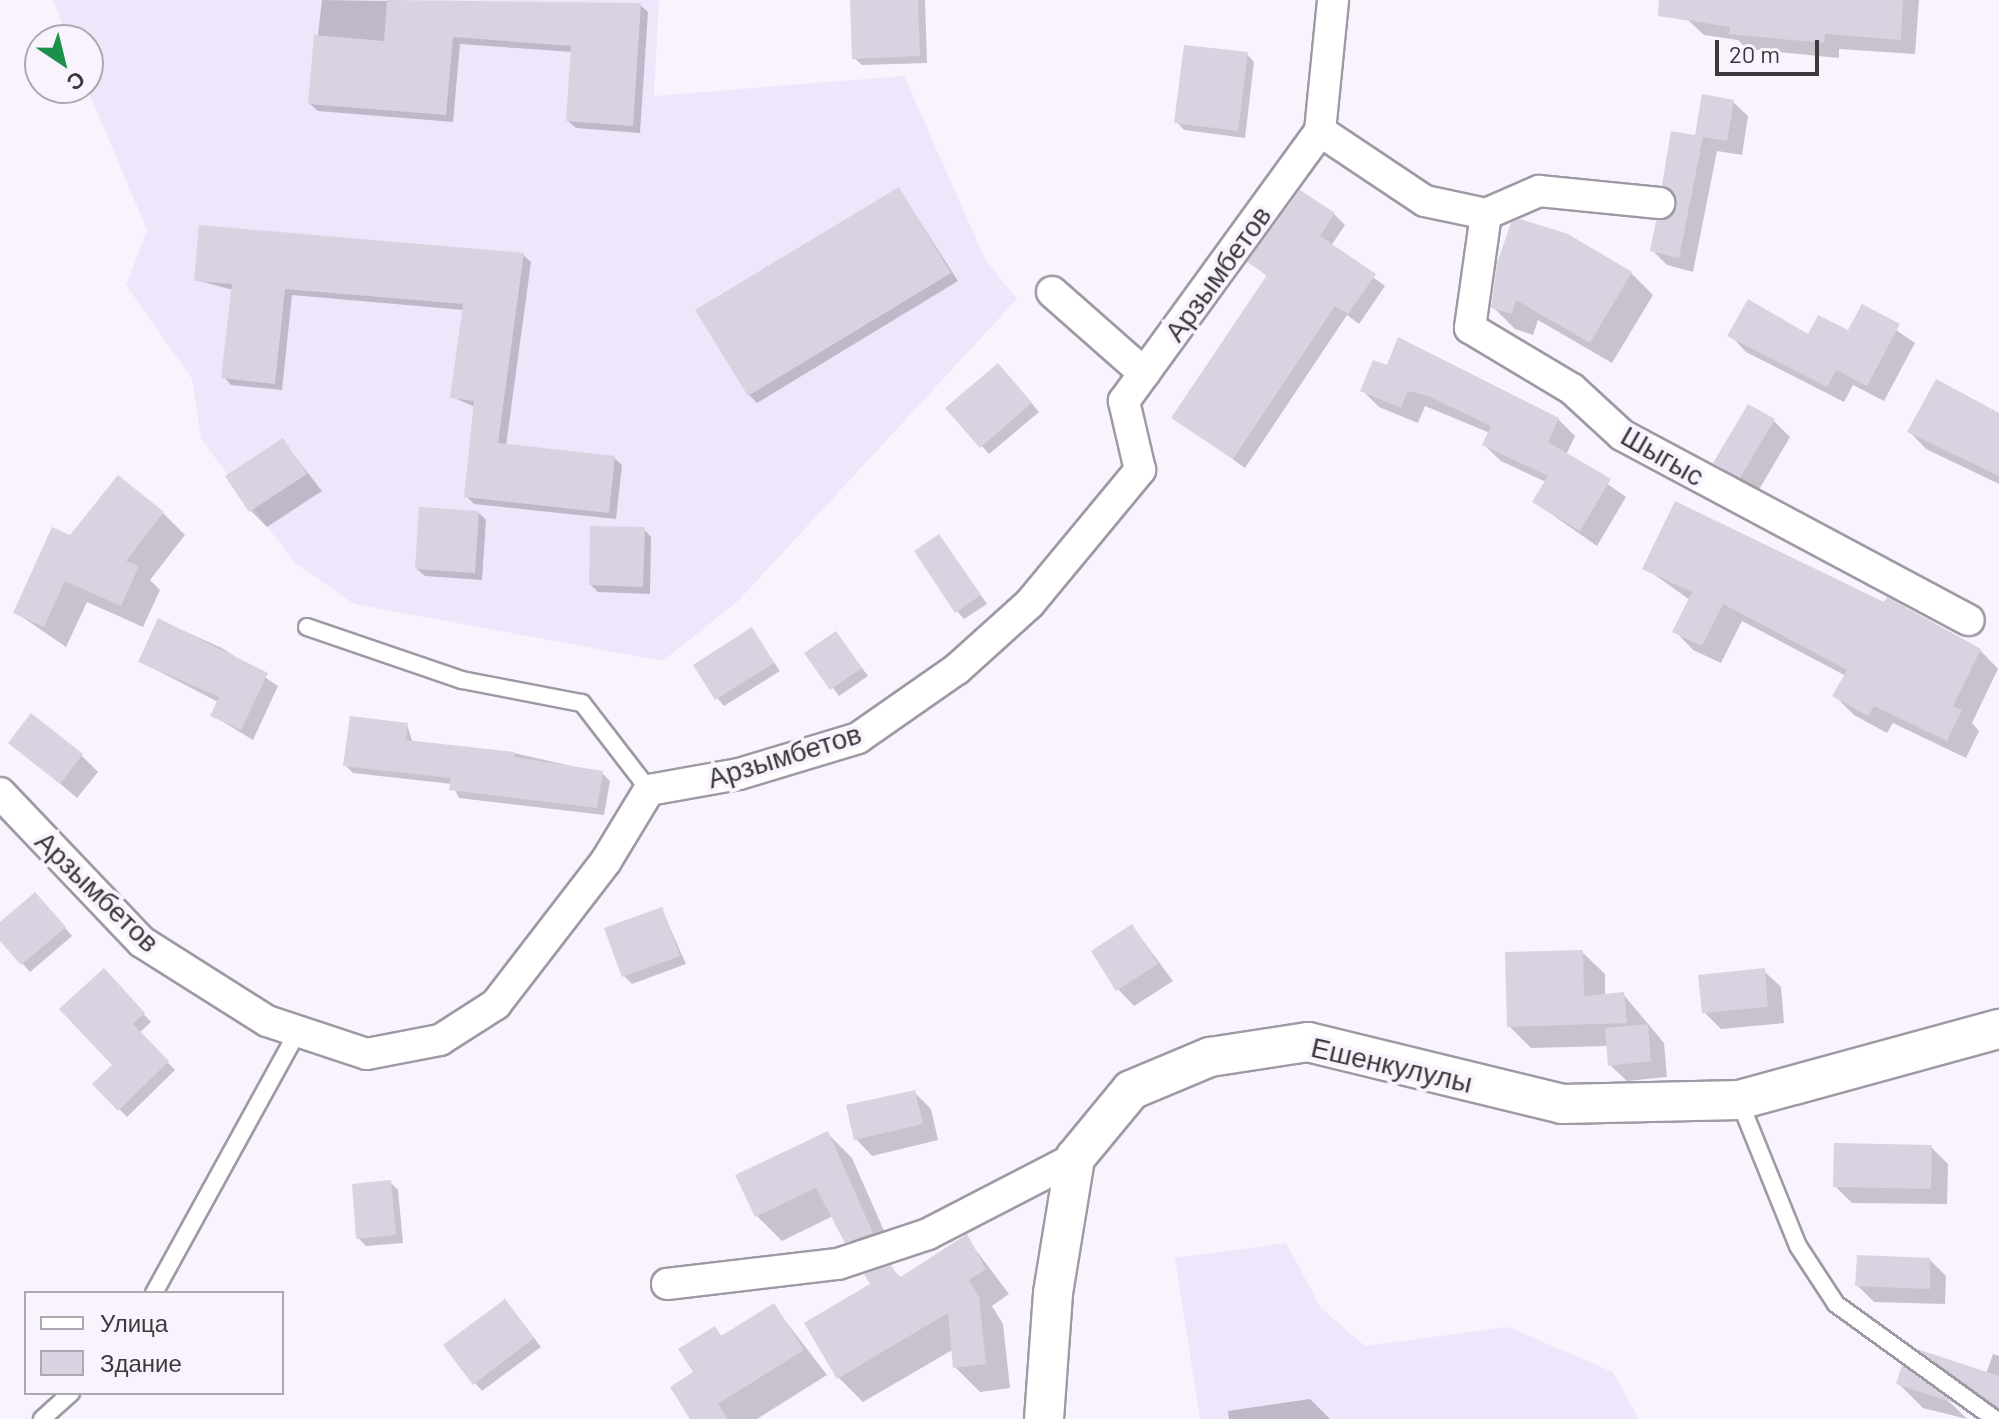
<!DOCTYPE html>
<html>
<head>
<meta charset="utf-8">
<style>
	body { margin:0 }
	#map { position:relative; width:1999px; height:1419px; overflow:hidden; background:#f9f3fe; font-family:Barlow,sans-serif }
	div>[style] { position:absolute }
	[style*='--x'] { left:calc(var(--x)*1px); top:calc(var(--y)*1px); width:calc(var(--w)*1px); rotate:calc(var(--a)*1deg) }
	.built>* { inset:0; background:#f0e6fb }
	.shadow>* { inset:0; background:#0003 }
	.building>* { inset:0; background:#d9d2e0 }
	.roads { filter:drop-shadow(2px 0 #9f99a5) drop-shadow(-2px 0 #9f99a5) drop-shadow(0 2px #9f99a5) drop-shadow(0 -2px #9f99a5) }
	.service>* { height:16px; margin:-8px; padding:0 8px; transform-origin:8px; border-radius:8px; background:#fff }
	.minor>* { height:30px; margin:-15px; padding:0 15px; transform-origin:15px; border-radius:15px; background:#fff }
	.tertiary>* { height:38px; margin:-19px; padding:0 19px; transform-origin:19px; border-radius:19px; background:#fff }
	span { translate:-50% -50%; white-space:nowrap; text-align:center; line-height:1.15; -webkit-text-stroke:8px #f9f3fe; paint-order:stroke }
	.street-label { font-size:28px; color:#3b393e }
	.legend { position:absolute; left:24px; top:1291px; width:260px; height:104px; box-sizing:border-box; background:#f9f3fe; border:2px solid #ada9b1; margin:0; padding:10px 14px; list-style:none; font-size:24px; color:#3b393e }
	.legend li { display:flex; align-items:center; gap:16px; height:40px }
	.legend b { width:40px; border:2px solid #ada9b1 }
	.north { position:absolute; left:24px; top:24px; width:80px; height:80px; box-sizing:border-box; background:#f9f3fe; border:2px solid #ada9b1; border-radius:50%; rotate:145deg; font-size:22px; font-weight:700; line-height:32px; text-align:center; color:#3b393e }
	.north::after { content:''; display:block; margin:auto; width:28px; height:36px; background:#1c914b; clip-path:polygon(50% 0,100% 100%,50% 72%,0 100%) }
	.scale { position:absolute; left:1715px; top:40px; width:104px; height:36px; box-sizing:border-box; border:4px solid #3b393e; border-top:0; padding-left:10px; font-size:24px; line-height:28px; white-space:nowrap; color:#3b393e; -webkit-text-stroke:6px #f9f3fe; paint-order:stroke }
</style>
</head>
<body>
<div id="map">
	<div class="built">
		<div style="clip-path:polygon(53px 0,659px 0,654px 96px,904px 76px,986px 261px,1017px 299px,739px 600px,663px 661px,354px 604px,294px 562px,201px 439px,192px 379px,126px 285px,147px 230px,87px 88px,88px 40px,68px 40px)"></div>
		<div style="clip-path:polygon(1286px 1243px,1321px 1308px,1365px 1346px,1508px 1327px,1613px 1372px,1639px 1419px,1200px 1419px,1175px 1258px)"></div>
	</div>
	<div class="shadow">
		<div style="clip-path:polygon(322px 0,640px 5px,648px 12px,640px 133px,576px 128px,568px 121px,573px 52px,460px 44px,453px 122px,318px 111px,310px 104px)"></div>
		<div style="clip-path:polygon(852px 0,925px 0,927px 63px,862px 65px,854px 58px)"></div>
		<div style="clip-path:polygon(1691px 0,1919px 0,1915px 54px,1839px 49px,1839px 58px,1747px 49px,1738px 40px,1704px 35px,1688px 20px)"></div>
		<div style="clip-path:polygon(1247px 54px,1254px 62px,1245px 138px,1184px 130px,1177px 122px)"></div>
		<div style="clip-path:polygon(1733px 102px,1748px 116px,1742px 155px,1717px 151px,1693px 272px,1667px 265px,1653px 251px,1680px 206px,1697px 137px)"></div>
		<div style="clip-path:polygon(899px 189px,958px 281px,757px 403px,749px 395px)"></div>
		<div style="clip-path:polygon(1334px 214px,1345px 225px,1331px 246px,1385px 286px,1359px 324px,1347px 315px,1245px 468px,1174px 417px,1268px 277px,1250px 262px)"></div>
		<div style="clip-path:polygon(523px 255px,531px 262px,506px 446px,614px 458px,622px 465px,616px 519px,474px 504px,466px 496px,475px 407px,452px 397px,464px 310px,292px 295px,282px 390px,231px 385px,224px 377px,233px 290px,196px 280px)"></div>
		<div style="clip-path:polygon(1499px 264px,1631px 273px,1653px 295px,1612px 363px,1538px 320px,1533px 335px,1515px 329px,1493px 307px)"></div>
		<div style="clip-path:polygon(1862px 307px,1915px 343px,1884px 401px,1853px 385px,1844px 402px,1746px 352px,1730px 335px,1849px 333px)"></div>
		<div style="clip-path:polygon(1374px 362px,1558px 419px,1575px 436px,1566px 455px,1626px 497px,1597px 546px,1534px 502px,1546px 482px,1501px 461px,1484px 445px,1490px 433px,1425px 406px,1418px 423px,1379px 407px,1363px 391px)"></div>
		<div style="clip-path:polygon(1006px 373px,1039px 412px,989px 454px,948px 408px)"></div>
		<div style="clip-path:polygon(1999px 416px,1999px 484px,1926px 449px,1910px 432px)"></div>
		<div style="clip-path:polygon(1774px 421px,1790px 437px,1757px 493px,1716px 463px)"></div>
		<div style="clip-path:polygon(282px 440px,322px 491px,267px 527px,251px 511px)"></div>
		<div style="clip-path:polygon(163px 513px,185px 535px,150px 580px,160px 590px,143px 627px,87px 602px,66px 647px,15px 612px,71px 538px)"></div>
		<div style="clip-path:polygon(479px 513px,486px 520px,482px 580px,425px 576px,417px 569px)"></div>
		<div style="clip-path:polygon(644px 529px,651px 537px,650px 594px,598px 592px,591px 585px)"></div>
		<div style="clip-path:polygon(939px 536px,987px 604px,964px 619px,957px 611px)"></div>
		<div style="clip-path:polygon(1645px 568px,1885px 605px,1980px 650px,1998px 669px,1972px 723px,1979px 731px,1966px 758px,1893px 723px,1887px 733px,1854px 715px,1835px 696px,1846px 676px,1742px 621px,1721px 663px,1693px 650px,1675px 631px,1690px 600px)"></div>
		<div style="clip-path:polygon(159px 620px,222px 648px,278px 686px,253px 740px,212px 715px,218px 702px,141px 662px)"></div>
		<div style="clip-path:polygon(752px 630px,780px 671px,724px 706px,717px 698px)"></div>
		<div style="clip-path:polygon(836px 633px,868px 676px,839px 696px,807px 653px)"></div>
		<div style="clip-path:polygon(407px 725px,413px 743px,514px 753px,602px 773px,610px 781px,604px 815px,459px 798px,452px 784px,353px 773px,345px 765px)"></div>
		<div style="clip-path:polygon(11px 742px,82px 756px,98px 772px,77px 798px)"></div>
		<div style="clip-path:polygon(43px 902px,72px 936px,30px 972px,0 938px,0 925px)"></div>
		<div style="clip-path:polygon(662px 910px,686px 964px,632px 984px,624px 976px)"></div>
		<div style="clip-path:polygon(1132px 926px,1173px 981px,1134px 1006px,1118px 989px)"></div>
		<div style="clip-path:polygon(1582px 952px,1605px 974px,1605px 996px,1623px 994px,1664px 1043px,1667px 1077px,1627px 1081px,1610px 1065px,1608px 1046px,1531px 1048px,1509px 1026px)"></div>
		<div style="clip-path:polygon(104px 971px,151px 1022px,139px 1033px,175px 1070px,127px 1117px,95px 1084px,114px 1065px)"></div>
		<div style="clip-path:polygon(1764px 971px,1781px 987px,1784px 1023px,1721px 1029px,1704px 1012px)"></div>
		<div style="clip-path:polygon(914px 1092px,931px 1109px,938px 1140px,872px 1156px,856px 1139px)"></div>
		<div style="clip-path:polygon(827px 1133px,852px 1158px,896px 1258px,871px 1267px,833px 1216px,782px 1241px,757px 1216px,738px 1176px)"></div>
		<div style="clip-path:polygon(1931px 1147px,1948px 1164px,1947px 1204px,1852px 1203px,1835px 1186px)"></div>
		<div style="clip-path:polygon(390px 1182px,398px 1190px,403px 1243px,366px 1246px,358px 1238px)"></div>
		<div style="clip-path:polygon(966px 1237px,1009px 1294px,992px 1306px,1003px 1324px,1010px 1388px,980px 1392px,955px 1367px,954px 1349px,863px 1402px,838px 1377px,873px 1285px,891px 1268px,902px 1279px)"></div>
		<div style="clip-path:polygon(1930px 1260px,1946px 1276px,1945px 1304px,1874px 1302px,1857px 1285px)"></div>
		<div style="clip-path:polygon(774px 1306px,827px 1375px,757px 1419px,692px 1419px,714px 1328px,723px 1337px)"></div>
		<div style="clip-path:polygon(512px 1309px,541px 1347px,482px 1391px,475px 1383px)"></div>
		<div style="clip-path:polygon(1924px 1353px,1986px 1374px,1993px 1354px,1999px 1356px,1999px 1417px)"></div>
		<div style="clip-path:polygon(1903px 1369px,1953px 1405px,1967px 1419px,1923px 1408px,1898px 1383px)"></div>
		<div style="clip-path:polygon(1310px 1399px,1330px 1419px,1229px 1419px,1228px 1411px)"></div>
	</div>
	<div class="building">
		<div style="clip-path:polygon(387px 0,641px 3px,633px 126px,566px 121px,571px 46px,453px 37px,446px 115px,308px 104px,314px 35px,384px 41px)"></div>
		<div style="clip-path:polygon(850px 0,918px 0,920px 56px,852px 59px)"></div>
		<div style="clip-path:polygon(1659px 0,1903px 0,1901px 40px,1825px 34px,1824px 43px,1729px 34px,1730px 27px,1658px 16px)"></div>
		<div style="clip-path:polygon(1184px 45px,1248px 52px,1238px 131px,1174px 123px)"></div>
		<div style="clip-path:polygon(1702px 94px,1734px 100px,1727px 141px,1703px 137px,1679px 258px,1650px 251px,1656px 221px,1677px 206px,1662px 185px,1671px 131px,1695px 135px)"></div>
		<div style="clip-path:polygon(899px 187px,951px 273px,748px 396px,695px 310px)"></div>
		<div style="clip-path:polygon(1300px 190px,1335px 213px,1320px 236px,1376px 274px,1348px 314px,1335px 306px,1233px 459px,1171px 418px,1267px 275px,1247px 262px)"></div>
		<div style="clip-path:polygon(1520px 219px,1568px 234px,1632px 272px,1590px 343px,1516px 300px,1512px 314px,1491px 308px,1497px 263px,1511px 223px)"></div>
		<div style="clip-path:polygon(199px 225px,524px 253px,498px 443px,615px 456px,609px 513px,464px 497px,474px 401px,450px 398px,463px 304px,285px 289px,275px 384px,221px 378px,232px 284px,194px 281px)"></div>
		<div style="clip-path:polygon(1748px 299px,1808px 334px,1818px 315px,1848px 330px,1862px 304px,1900px 324px,1867px 386px,1836px 370px,1827px 387px,1727px 336px)"></div>
		<div style="clip-path:polygon(1398px 337px,1559px 418px,1548px 442px,1611px 479px,1580px 531px,1532px 502px,1548px 476px,1482px 445px,1491px 426px,1428px 396px,1408px 391px,1401px 408px,1360px 391px,1373px 360px,1387px 365px)"></div>
		<div style="clip-path:polygon(998px 363px,1032px 403px,980px 448px,945px 408px)"></div>
		<div style="clip-path:polygon(1936px 379px,1999px 413px,1999px 476px,1907px 432px)"></div>
		<div style="clip-path:polygon(1748px 404px,1775px 419px,1740px 478px,1713px 463px)"></div>
		<div style="clip-path:polygon(283px 438px,307px 474px,249px 512px,225px 476px)"></div>
		<div style="clip-path:polygon(118px 475px,164px 512px,126px 561px,139px 566px,121px 606px,65px 581px,44px 627px,13px 613px,52px 527px,70px 535px)"></div>
		<div style="clip-path:polygon(1675px 501px,1884px 602px,1887px 597px,1981px 649px,1953px 706px,1962px 710px,1947px 741px,1874px 706px,1868px 716px,1832px 696px,1847px 670px,1723px 604px,1702px 646px,1672px 632px,1692px 592px,1642px 569px)"></div>
		<div style="clip-path:polygon(419px 507px,479px 511px,475px 573px,415px 569px)"></div>
		<div style="clip-path:polygon(590px 526px,645px 527px,643px 587px,589px 585px)"></div>
		<div style="clip-path:polygon(939px 534px,981px 595px,955px 613px,914px 551px)"></div>
		<div style="clip-path:polygon(158px 618px,268px 673px,241px 730px,210px 716px,219px 697px,138px 662px)"></div>
		<div style="clip-path:polygon(752px 627px,774px 663px,715px 700px,693px 665px)"></div>
		<div style="clip-path:polygon(836px 631px,862px 668px,830px 690px,804px 653px)"></div>
		<div style="clip-path:polygon(31px 713px,83px 754px,60px 784px,8px 743px)"></div>
		<div style="clip-path:polygon(350px 716px,408px 723px,406px 740px,515px 752px,514px 757px,603px 771px,597px 808px,449px 790px,451px 778px,343px 766px)"></div>
		<div style="clip-path:polygon(35px 892px,66px 927px,21px 965px,0 941px,0 922px)"></div>
		<div style="clip-path:polygon(662px 907px,680px 956px,622px 977px,604px 928px)"></div>
		<div style="clip-path:polygon(1132px 924px,1158px 964px,1116px 991px,1091px 951px)"></div>
		<div style="clip-path:polygon(1583px 950px,1584px 996px,1624px 992px,1627px 1023px,1507px 1027px,1505px 952px)"></div>
		<div style="clip-path:polygon(104px 968px,145px 1013px,133px 1024px,169px 1061px,118px 1111px,92px 1084px,112px 1065px,59px 1009px)"></div>
		<div style="clip-path:polygon(1765px 968px,1768px 1007px,1702px 1013px,1698px 975px)"></div>
		<div style="clip-path:polygon(1648px 1024px,1651px 1061px,1608px 1066px,1605px 1028px)"></div>
		<div style="clip-path:polygon(915px 1090px,923px 1124px,854px 1140px,846px 1105px)"></div>
		<div style="clip-path:polygon(828px 1131px,873px 1233px,845px 1243px,816px 1188px,755px 1217px,735px 1175px)"></div>
		<div style="clip-path:polygon(1834px 1143px,1932px 1145px,1931px 1189px,1833px 1187px)"></div>
		<div style="clip-path:polygon(391px 1180px,396px 1235px,356px 1239px,352px 1184px)"></div>
		<div style="clip-path:polygon(967px 1234px,986px 1269px,969px 1280px,979px 1297px,986px 1364px,953px 1368px,948px 1313px,837px 1379px,804px 1323px,870px 1284px,864px 1274px,891px 1265px,899px 1278px)"></div>
		<div style="clip-path:polygon(1857px 1255px,1930px 1258px,1930px 1289px,1855px 1286px)"></div>
		<div style="clip-path:polygon(505px 1299px,534px 1338px,473px 1385px,443px 1345px)"></div>
		<div style="clip-path:polygon(774px 1303px,804px 1350px,718px 1404px,728px 1419px,690px 1419px,670px 1387px,693px 1372px,678px 1349px,715px 1326px,721px 1336px)"></div>
		<div style="clip-path:polygon(1917px 1349px,1999px 1376px,1999px 1408px)"></div>
		<div style="clip-path:polygon(1902px 1365px,1954px 1403px,1896px 1384px)"></div>
	</div>
	<div class="roads">
		<div class="service">
			<div style="--x:307;--y:627;--w:164;--a:18.9"></div>
			<div style="--x:462;--y:680;--w:122;--a:10.9"></div>
			<div style="--x:582;--y:703;--w:110;--a:52.4"></div>
			<div style="--x:1739;--y:1100;--w:157;--a:68"></div>
			<div style="--x:1798;--y:1246;--w:69;--a:56.8"></div>
			<div style="--x:1836;--y:1304;--w:196;--a:35.9"></div>
			<div style="--x:154;--y:1293;--w:299;--a:-61.2"></div>
			<div style="--x:42;--y:1419;--w:39;--a:-42"></div>
		</div>
		<div class="minor">
			<div style="--x:1320;--y:131;--w:126;--a:33.7"></div>
			<div style="--x:1425;--y:201;--w:62;--a:12"></div>
			<div style="--x:1486;--y:214;--w:58;--a:-23.5"></div>
			<div style="--x:1539;--y:191;--w:121;--a:5.7"></div>
			<div style="--x:1486;--y:214;--w:115;--a:98"></div>
			<div style="--x:1470;--y:328;--w:119;--a:30.9"></div>
			<div style="--x:1572;--y:389;--w:68;--a:42.6"></div>
			<div style="--x:1622;--y:435;--w:393;--a:28.1"></div>
			<div style="--x:1052;--y:292;--w:123;--a:41.4"></div>
			<div style="--x:0;--y:793;--w:206;--a:46.4"></div>
			<div style="--x:142;--y:942;--w:148;--a:32.3"></div>
			<div style="--x:267;--y:1021;--w:105;--a:18.3"></div>
			<div style="--x:367;--y:1054;--w:74;--a:-10.9"></div>
			<div style="--x:440;--y:1040;--w:67;--a:-32.7"></div>
			<div style="--x:496;--y:1004;--w:180;--a:-52.4"></div>
			<div style="--x:606;--y:861;--w:83;--a:-58.8"></div>
			<div style="--x:649;--y:790;--w:91;--a:-10.1"></div>
			<div style="--x:739;--y:774;--w:124;--a:-16.8"></div>
			<div style="--x:858;--y:738;--w:121;--a:-34.9"></div>
			<div style="--x:957;--y:669;--w:98;--a:-42.1"></div>
			<div style="--x:1030;--y:603;--w:173;--a:-50.4"></div>
			<div style="--x:1140;--y:470;--w:71;--a:-103.1"></div>
			<div style="--x:1124;--y:401;--w:334;--a:-54"></div>
			<div style="--x:1320;--y:131;--w:132;--a:-84.3"></div>
			<div style="--x:667;--y:1284;--w:172;--a:-6.7"></div>
			<div style="--x:838;--y:1264;--w:95;--a:-18.4"></div>
			<div style="--x:928;--y:1234;--w:165;--a:-27.3"></div>
		</div>
		<div class="tertiary">
			<div style="--x:1044;--y:1419;--w:126;--a:-85.9"></div>
			<div style="--x:1053;--y:1293;--w:137;--a:-80.7"></div>
			<div style="--x:1075;--y:1158;--w:88;--a:-50.5"></div>
			<div style="--x:1131;--y:1090;--w:86;--a:-22.7"></div>
			<div style="--x:1210;--y:1057;--w:99;--a:-8.7"></div>
			<div style="--x:1308;--y:1042;--w:261;--a:13.7"></div>
			<div style="--x:1562;--y:1104;--w:177;--a:-1.3"></div>
			<div style="--x:1739;--y:1100;--w:270;--a:-15.3"></div>
		</div>
	</div>
	<div class="street-label">
		<span style="left:1217px;top:273px;rotate:-54deg">Арзымбетов</span>
		<span style="left:1663px;top:455px;rotate:30deg">Шыгыс</span>
		<span style="left:784px;top:755px;rotate:-17deg">Арзымбетов</span>
		<span style="left:98px;top:891px;rotate:44deg">Арзымбетов</span>
		<span style="left:1392px;top:1064px;rotate:13deg">Ешенкулулы</span>
	</div>
	<ul class="legend">
	<li><b style="height:10px;background:#fff"></b>Улица</li>
	<li><b style="height:22px;background:#d9d2e0"></b>Здание</li>
	</ul>
	<div class="north">С</div>
	<div class="scale">20 m</div>
</div>
</body>
</html>
